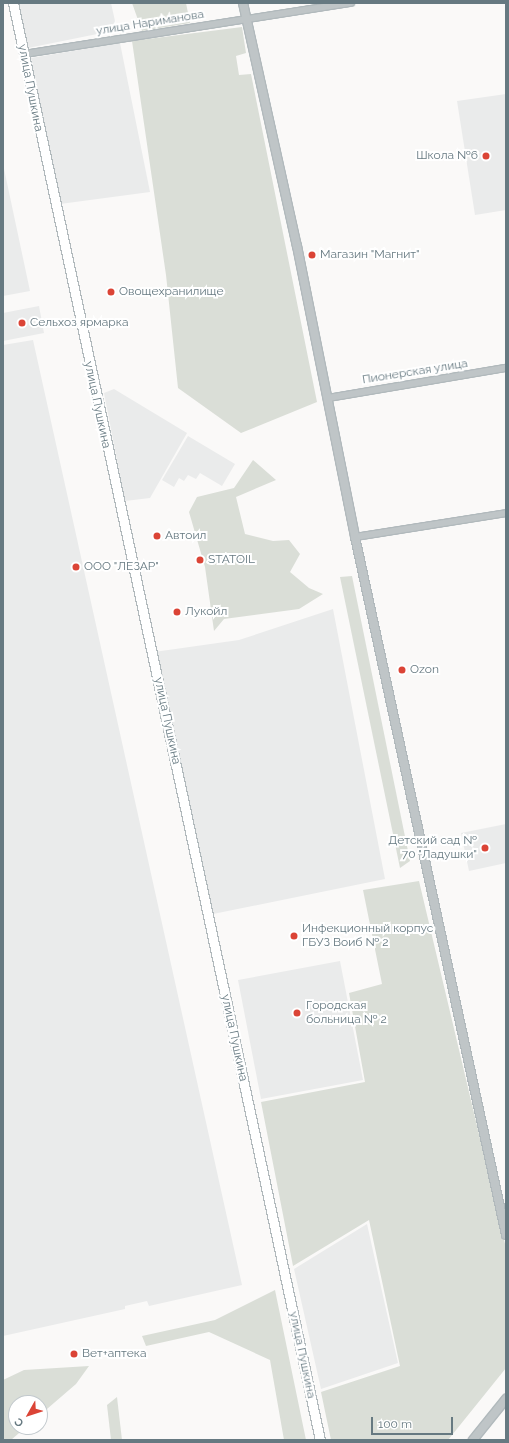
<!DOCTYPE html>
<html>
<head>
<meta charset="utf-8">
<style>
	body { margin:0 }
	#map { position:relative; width:509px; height:1443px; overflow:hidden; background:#faf9f8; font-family:Raleway,sans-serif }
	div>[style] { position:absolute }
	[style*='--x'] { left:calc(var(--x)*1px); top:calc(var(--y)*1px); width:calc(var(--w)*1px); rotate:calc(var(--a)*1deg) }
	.built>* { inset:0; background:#eaebeb }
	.green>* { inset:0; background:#daded7 }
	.roads { filter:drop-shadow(1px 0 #b1b9bc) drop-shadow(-1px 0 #b1b9bc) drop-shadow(0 1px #b1b9bc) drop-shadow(0 -1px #b1b9bc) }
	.minor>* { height:6px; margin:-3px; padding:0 3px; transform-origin:3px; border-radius:3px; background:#bfc5c7 }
	.tertiary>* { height:8px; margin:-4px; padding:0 4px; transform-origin:4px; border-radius:4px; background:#bfc5c7 }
	.secondary>* { height:9px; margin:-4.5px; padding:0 4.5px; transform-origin:4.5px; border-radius:4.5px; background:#fff }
	.dots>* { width:11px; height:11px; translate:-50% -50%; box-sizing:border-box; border:2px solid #fff; border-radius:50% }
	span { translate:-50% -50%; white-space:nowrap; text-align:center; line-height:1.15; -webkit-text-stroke:4px #fff; paint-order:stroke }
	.street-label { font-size:12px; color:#667981 }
	.poi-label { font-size:12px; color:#667981 }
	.right { translate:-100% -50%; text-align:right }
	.left { translate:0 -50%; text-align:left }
	.frame { position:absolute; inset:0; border:4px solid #667981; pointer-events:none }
	.north { position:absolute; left:8px; top:1395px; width:40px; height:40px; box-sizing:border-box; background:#fff; border:1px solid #c2c9cd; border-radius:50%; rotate:231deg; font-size:11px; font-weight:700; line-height:16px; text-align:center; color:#667981 }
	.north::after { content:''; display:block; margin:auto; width:14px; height:18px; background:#db4436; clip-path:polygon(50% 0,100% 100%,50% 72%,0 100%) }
	.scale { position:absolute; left:371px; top:1417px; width:82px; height:18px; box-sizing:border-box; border:2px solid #667981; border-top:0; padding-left:5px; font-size:12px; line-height:14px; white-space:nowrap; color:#667981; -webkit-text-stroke:3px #fff; paint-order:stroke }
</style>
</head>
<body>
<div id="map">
	<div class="built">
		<div style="clip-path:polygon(18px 3px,111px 3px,117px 30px,28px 48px)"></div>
		<div style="clip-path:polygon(120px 43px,150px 192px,60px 204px,31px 58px)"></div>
		<div style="clip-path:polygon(506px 94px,506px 210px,475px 215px,457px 101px)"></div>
		<div style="clip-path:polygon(3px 164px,30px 291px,3px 296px)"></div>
		<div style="clip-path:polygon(39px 306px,44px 333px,3px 341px,3px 313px)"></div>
		<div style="clip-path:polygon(33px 340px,242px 1285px,149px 1306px,147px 1301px,125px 1306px,125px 1309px,3px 1336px,3px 345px)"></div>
		<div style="clip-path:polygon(114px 389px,187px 433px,150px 498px,125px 501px,104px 393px)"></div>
		<div style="clip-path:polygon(188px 436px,235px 464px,222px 486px,200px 473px,196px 479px,188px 475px,184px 481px,179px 478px,174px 487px,162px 480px)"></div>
		<div style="clip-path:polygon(333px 609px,385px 879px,213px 914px,154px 652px,239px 640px)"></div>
		<div style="clip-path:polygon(506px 824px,506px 863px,469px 871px,461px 833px)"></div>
		<div style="clip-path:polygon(340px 961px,363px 1080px,261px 1099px,238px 980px)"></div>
		<div style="clip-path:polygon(367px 1224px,398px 1363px,321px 1389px,294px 1269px)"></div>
	</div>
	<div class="green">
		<div style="clip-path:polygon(132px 3px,186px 3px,190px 23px,142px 31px)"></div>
		<div style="clip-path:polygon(242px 27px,246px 53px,236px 56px,239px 75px,251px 74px,317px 402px,241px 433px,178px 388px,166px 275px,132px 41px)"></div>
		<div style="clip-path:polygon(253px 460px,276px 480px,236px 497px,245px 534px,273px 541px,289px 540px,300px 554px,290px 572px,309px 588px,323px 594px,299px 609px,224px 619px,214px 631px,205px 567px,189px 512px,197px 497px,234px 488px)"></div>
		<div style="clip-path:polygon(352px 576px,410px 861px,400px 868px,340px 577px)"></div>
		<div style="clip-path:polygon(419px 881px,506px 1248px,506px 1368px,448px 1440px,331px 1440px,321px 1392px,400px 1366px,369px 1220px,293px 1266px,261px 1102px,365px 1082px,349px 993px,382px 984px,363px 890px)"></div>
		<div style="clip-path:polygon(275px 1290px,306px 1440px,284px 1440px,270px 1360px,209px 1332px,146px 1346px,142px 1336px,215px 1320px)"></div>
		<div style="clip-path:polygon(89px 1366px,76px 1384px,40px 1415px,40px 1403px,16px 1403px,16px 1427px,26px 1427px,11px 1440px,3px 1440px,3px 1380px,24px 1370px)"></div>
		<div style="clip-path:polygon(117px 1397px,122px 1440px,111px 1440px,107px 1405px)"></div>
	</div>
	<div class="roads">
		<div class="minor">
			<div style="--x:24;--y:54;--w:331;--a:-8.9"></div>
			<div style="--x:328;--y:398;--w:181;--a:-9.6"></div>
			<div style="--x:355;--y:537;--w:153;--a:-9"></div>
		</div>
		<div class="tertiary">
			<div style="--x:243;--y:3;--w:249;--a:77.5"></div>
			<div style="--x:297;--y:246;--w:297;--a:78.7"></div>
			<div style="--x:355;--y:537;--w:714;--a:77.79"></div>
			<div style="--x:473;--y:1440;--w:53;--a:-51.2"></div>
		</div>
		<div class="secondary">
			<div style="--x:13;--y:3;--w:1469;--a:77.94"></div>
		</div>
	</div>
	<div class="dots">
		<div style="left:486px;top:156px;background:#db4436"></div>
		<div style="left:312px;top:255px;background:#db4436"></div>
		<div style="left:111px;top:292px;background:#db4436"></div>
		<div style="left:22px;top:323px;background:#db4436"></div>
		<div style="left:157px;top:536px;background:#db4436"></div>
		<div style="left:200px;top:560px;background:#db4436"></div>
		<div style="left:76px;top:567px;background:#db4436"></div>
		<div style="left:177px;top:612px;background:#db4436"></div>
		<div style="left:402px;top:670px;background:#db4436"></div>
		<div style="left:485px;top:848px;background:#db4436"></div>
		<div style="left:294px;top:936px;background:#db4436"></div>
		<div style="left:297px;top:1013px;background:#db4436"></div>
		<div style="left:74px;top:1354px;background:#db4436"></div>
	</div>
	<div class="street-label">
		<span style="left:150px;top:23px;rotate:-9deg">улица Нариманова</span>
		<span style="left:30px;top:88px;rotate:79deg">улица Пушкина</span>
		<span style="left:415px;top:372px;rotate:-9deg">Пионерская улица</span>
		<span style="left:97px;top:405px;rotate:78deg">улица Пушкина</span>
		<span style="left:167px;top:721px;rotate:78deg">улица Пушкина</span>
		<span style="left:234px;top:1038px;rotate:78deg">улица Пушкина</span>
		<span style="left:302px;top:1355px;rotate:78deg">улица Пушкина</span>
	</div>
	<div class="poi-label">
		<span class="right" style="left:478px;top:156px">Школа №6</span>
		<span class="left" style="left:320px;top:255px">Магазин "Магнит"</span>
		<span class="left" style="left:119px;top:292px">Овощехранилище</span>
		<span class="left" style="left:30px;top:323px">Сельхоз ярмарка</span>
		<span class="left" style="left:165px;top:536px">Автоил</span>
		<span class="left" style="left:208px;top:560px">STATOIL</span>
		<span class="left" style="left:84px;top:567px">ООО "ЛЕЗАР"</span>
		<span class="left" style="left:185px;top:612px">Лукойл</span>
		<span class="left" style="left:410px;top:670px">Ozon</span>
		<span class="right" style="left:477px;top:848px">Детский сад №<br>70 "Ладушки"</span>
		<span class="left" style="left:302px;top:936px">Инфекционный корпус<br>ГБУЗ Воиб № 2</span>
		<span class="left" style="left:306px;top:1013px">Городская<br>больница № 2</span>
		<span class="left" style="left:82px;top:1354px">Вет+аптека</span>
	</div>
	<div class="frame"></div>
	<div class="north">С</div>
	<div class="scale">100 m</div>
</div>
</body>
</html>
